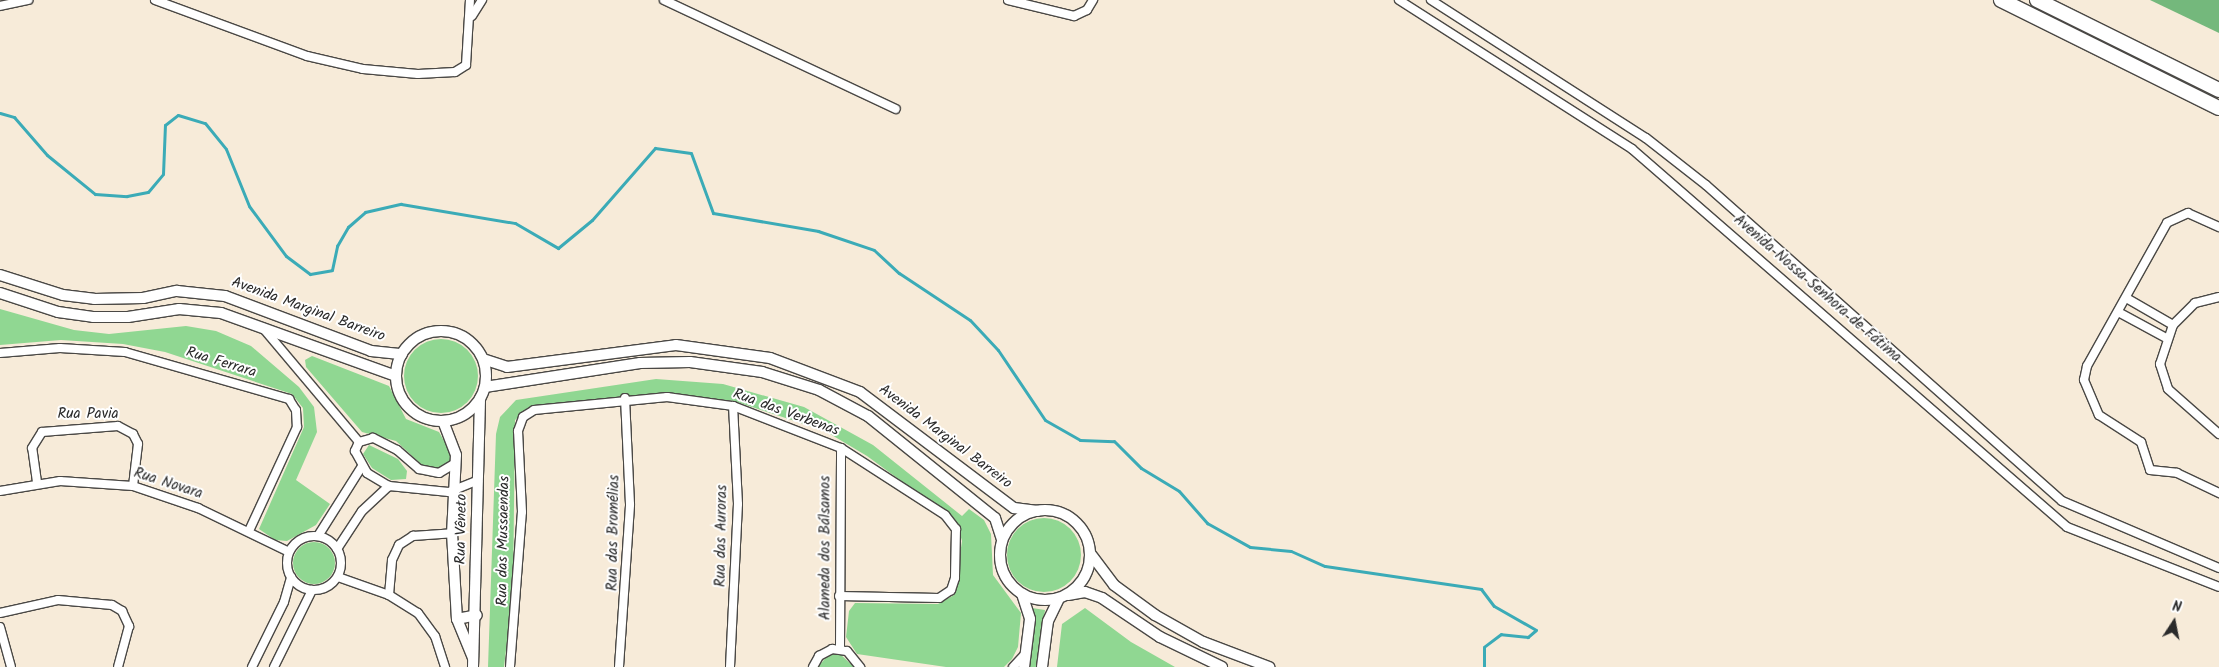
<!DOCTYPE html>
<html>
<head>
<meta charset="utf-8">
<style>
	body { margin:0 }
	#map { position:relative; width:2219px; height:667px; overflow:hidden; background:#f7ebd9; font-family:Kalam,sans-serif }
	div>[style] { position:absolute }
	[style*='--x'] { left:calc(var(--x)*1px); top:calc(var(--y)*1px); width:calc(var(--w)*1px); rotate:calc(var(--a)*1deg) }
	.green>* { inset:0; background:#90d792 }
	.round { border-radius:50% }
	.forest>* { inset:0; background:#74b87c }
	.stream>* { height:3px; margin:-1.5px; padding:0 1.5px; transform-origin:1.5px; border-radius:1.5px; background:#3babb7 }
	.roads { filter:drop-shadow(1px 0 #4a4845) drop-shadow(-1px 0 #4a4845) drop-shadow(0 1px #4a4845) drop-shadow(0 -1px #4a4845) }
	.minor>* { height:8px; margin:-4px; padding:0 4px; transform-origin:4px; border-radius:4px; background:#fff }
	.minor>.ring { margin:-4px; padding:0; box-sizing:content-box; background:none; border:8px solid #fff; border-radius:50% }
	.tertiary>* { height:10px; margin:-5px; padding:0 5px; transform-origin:5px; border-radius:5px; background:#fff }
	.tertiary>.ring { margin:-5px; padding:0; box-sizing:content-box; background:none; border:10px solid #fff; border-radius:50% }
	.trunk>* { height:14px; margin:-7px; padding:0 7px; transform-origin:7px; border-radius:7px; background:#fff }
	span { translate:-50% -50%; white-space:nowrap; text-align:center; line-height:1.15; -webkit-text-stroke:4px #fff; paint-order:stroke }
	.street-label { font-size:15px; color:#2b2b2b }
	.north { position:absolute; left:2149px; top:597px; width:50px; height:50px; -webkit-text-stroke:4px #fff; paint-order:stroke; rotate:11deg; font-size:14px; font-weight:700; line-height:20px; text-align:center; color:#2b2b2b }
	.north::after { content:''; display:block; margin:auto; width:18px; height:22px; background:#2b2b2b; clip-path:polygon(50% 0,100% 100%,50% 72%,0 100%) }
</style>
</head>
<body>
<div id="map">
	<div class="green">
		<div style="clip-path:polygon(0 309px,74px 330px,109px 334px,186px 326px,216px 331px,251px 346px,299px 387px,314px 407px,317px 432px,296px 480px,330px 504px,316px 525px,287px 541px,275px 540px,259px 529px,304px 427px,303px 408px,292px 394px,165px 352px,123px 344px,61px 340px,0 345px)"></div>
		<div class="round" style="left:404px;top:339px;width:74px;height:74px"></div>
		<div style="clip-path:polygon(312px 356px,389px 386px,406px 419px,439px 432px,451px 453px,450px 464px,442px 471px,423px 466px,396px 441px,362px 432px,306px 367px,305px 360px)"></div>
		<div style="clip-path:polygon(656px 379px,723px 384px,804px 407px,873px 445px,962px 516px,969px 509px,984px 520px,991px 534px,993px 575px,1021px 613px,1018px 647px,1012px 659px,1004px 667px,946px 667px,857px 654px,846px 637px,849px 611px,855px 603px,938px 604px,954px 595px,962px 541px,956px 521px,867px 456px,825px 431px,734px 401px,660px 393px,532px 407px,515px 420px,513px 591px,504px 667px,488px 667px,496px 434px,500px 417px,516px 400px)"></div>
		<div style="clip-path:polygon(369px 445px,398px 459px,407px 471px,406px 479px,391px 480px,372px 468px,363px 454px)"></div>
		<div class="round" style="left:1007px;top:518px;width:74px;height:74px"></div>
		<div class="round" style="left:293px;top:542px;width:42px;height:42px"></div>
		<div style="clip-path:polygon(1032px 608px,1045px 610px,1037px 667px,1028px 667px)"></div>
		<div style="clip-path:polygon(1085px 608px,1131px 642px,1175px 667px,1057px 667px,1062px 624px)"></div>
		<div style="clip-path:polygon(839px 653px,854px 667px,818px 667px,828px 655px)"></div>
	</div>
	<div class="forest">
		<div style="clip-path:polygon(2150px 0,2219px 0,2219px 33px)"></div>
	</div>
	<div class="stream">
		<div style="--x:0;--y:113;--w:15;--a:16"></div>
		<div style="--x:14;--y:117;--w:50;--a:49"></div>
		<div style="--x:47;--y:155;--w:62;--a:39.1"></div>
		<div style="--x:95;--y:194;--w:32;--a:4"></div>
		<div style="--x:127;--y:196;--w:21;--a:-11"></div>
		<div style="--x:148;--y:192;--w:23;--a:-50"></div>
		<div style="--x:163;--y:174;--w:49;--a:-87.7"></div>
		<div style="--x:165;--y:125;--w:16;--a:-38"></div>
		<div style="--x:178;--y:115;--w:28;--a:17"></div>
		<div style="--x:205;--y:123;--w:33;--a:51"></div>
		<div style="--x:226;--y:149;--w:61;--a:68"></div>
		<div style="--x:249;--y:206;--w:62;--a:53.5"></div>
		<div style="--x:286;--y:256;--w:30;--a:37"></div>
		<div style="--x:310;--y:274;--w:22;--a:-10"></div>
		<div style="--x:332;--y:270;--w:25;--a:-78"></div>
		<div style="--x:337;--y:246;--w:22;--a:-60"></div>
		<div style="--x:348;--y:227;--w:23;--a:-41"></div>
		<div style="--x:365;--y:212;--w:37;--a:-13"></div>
		<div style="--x:401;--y:204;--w:116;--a:9.5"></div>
		<div style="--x:515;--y:223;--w:50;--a:30.2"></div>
		<div style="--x:558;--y:248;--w:44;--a:-39.5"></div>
		<div style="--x:592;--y:220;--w:96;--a:-48.8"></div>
		<div style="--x:655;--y:148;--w:36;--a:8"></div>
		<div style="--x:691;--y:153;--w:64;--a:69.9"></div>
		<div style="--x:713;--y:213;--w:107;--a:9.7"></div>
		<div style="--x:818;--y:231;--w:59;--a:18.7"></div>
		<div style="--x:874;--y:250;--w:34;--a:43"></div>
		<div style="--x:899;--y:273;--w:85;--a:33.5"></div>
		<div style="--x:970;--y:320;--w:41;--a:47"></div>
		<div style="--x:998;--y:350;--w:84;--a:56.1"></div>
		<div style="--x:1045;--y:420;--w:40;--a:29.7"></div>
		<div style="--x:1080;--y:440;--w:34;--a:2"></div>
		<div style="--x:1114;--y:441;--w:38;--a:45"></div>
		<div style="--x:1141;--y:468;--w:44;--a:31.2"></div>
		<div style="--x:1179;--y:491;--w:43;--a:48.8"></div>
		<div style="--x:1207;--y:523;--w:49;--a:29.2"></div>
		<div style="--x:1250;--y:547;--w:41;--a:5.6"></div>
		<div style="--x:1291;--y:551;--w:37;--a:24"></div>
		<div style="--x:1325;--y:566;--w:158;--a:8.4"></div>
		<div style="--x:1481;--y:589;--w:21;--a:53"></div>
		<div style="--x:1494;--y:606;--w:48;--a:29.7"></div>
		<div style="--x:1536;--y:630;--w:11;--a:139"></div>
		<div style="--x:1528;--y:637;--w:27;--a:-174"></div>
		<div style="--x:1501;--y:634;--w:21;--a:143"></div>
		<div style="--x:1484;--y:647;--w:20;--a:90"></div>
	</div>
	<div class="roads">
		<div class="minor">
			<div style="--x:155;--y:0;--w:162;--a:20.2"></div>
			<div style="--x:307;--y:56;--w:57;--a:13.1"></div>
			<div style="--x:363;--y:69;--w:55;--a:5.2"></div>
			<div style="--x:418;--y:74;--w:37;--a:-3"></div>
			<div style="--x:455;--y:72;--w:13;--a:-32"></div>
			<div style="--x:466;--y:65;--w:65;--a:-86.5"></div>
			<div style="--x:664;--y:0;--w:256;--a:25.2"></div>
			<div style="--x:1008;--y:0;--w:68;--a:13.6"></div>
			<div style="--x:1074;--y:16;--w:14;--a:-25"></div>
			<div style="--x:1087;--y:10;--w:12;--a:-59"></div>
			<div style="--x:1399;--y:0;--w:277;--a:32.6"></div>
			<div style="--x:1632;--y:149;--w:576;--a:40.99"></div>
			<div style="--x:2067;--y:527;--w:163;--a:21.5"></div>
			<div style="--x:1431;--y:0;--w:255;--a:32.7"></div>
			<div style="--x:1646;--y:138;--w:76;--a:38.1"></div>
			<div style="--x:1706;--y:185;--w:476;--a:41.6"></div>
			<div style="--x:2062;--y:501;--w:171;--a:23.1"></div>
			<div style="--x:0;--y:6;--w:29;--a:-12"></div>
			<div style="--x:472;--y:16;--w:19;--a:-58"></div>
			<div style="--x:2219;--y:227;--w:34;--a:-156"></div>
			<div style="--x:2188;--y:213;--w:23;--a:155"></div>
			<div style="--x:2167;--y:223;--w:164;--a:119.2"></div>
			<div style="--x:2087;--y:366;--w:14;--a:102"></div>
			<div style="--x:2084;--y:380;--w:38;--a:67"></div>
			<div style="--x:2099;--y:415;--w:50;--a:32.7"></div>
			<div style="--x:2141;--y:442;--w:29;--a:72"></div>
			<div style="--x:2150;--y:470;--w:27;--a:6"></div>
			<div style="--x:2177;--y:473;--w:47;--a:25.5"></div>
			<div style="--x:2219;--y:297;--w:25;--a:166"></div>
			<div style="--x:2195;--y:303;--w:31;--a:135"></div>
			<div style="--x:2173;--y:325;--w:41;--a:108.4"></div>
			<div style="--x:2160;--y:364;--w:26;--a:72"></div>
			<div style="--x:2168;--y:389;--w:68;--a:41.4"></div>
			<div style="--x:2128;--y:299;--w:52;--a:30"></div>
			<div style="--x:2120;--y:313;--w:52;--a:28.5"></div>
			<div style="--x:263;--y:328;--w:149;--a:49.9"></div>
			<div style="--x:0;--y:353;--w:60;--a:-4.8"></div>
			<div style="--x:60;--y:348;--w:65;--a:3.5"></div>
			<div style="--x:125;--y:352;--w:171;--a:16"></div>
			<div style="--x:289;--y:399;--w:13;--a:58"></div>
			<div style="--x:296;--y:410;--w:17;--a:87"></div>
			<div style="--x:297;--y:427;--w:115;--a:114.8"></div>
			<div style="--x:454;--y:464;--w:17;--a:149"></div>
			<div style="--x:439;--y:473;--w:20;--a:-169"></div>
			<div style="--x:419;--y:469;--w:29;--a:-139"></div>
			<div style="--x:397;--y:450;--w:27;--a:-153"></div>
			<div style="--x:373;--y:438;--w:15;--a:164"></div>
			<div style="--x:359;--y:442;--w:10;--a:114"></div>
			<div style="--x:355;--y:451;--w:25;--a:61"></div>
			<div style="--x:367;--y:473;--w:26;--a:31"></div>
			<div style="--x:389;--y:486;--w:60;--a:5.7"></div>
			<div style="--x:449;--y:492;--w:31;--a:-22"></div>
			<div style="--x:37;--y:482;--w:34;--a:-98"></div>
			<div style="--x:32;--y:448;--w:19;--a:-58"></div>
			<div style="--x:42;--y:432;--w:76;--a:-4.5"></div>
			<div style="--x:118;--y:426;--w:17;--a:28"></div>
			<div style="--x:133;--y:434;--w:11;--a:63"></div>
			<div style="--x:138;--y:444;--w:42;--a:96.8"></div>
			<div style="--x:0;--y:491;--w:61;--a:-9.5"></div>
			<div style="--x:60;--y:481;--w:73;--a:3.9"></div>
			<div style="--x:133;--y:486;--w:69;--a:18.7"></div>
			<div style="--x:198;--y:508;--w:101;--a:25.8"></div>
			<div style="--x:318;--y:536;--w:83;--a:-57.8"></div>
			<div class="ring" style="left:287px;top:536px;width:46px;height:46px"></div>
			<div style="--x:337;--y:549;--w:45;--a:-56.7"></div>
			<div style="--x:362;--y:511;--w:37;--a:-43"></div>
			<div style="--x:338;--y:577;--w:54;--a:19.4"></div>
			<div style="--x:389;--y:595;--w:34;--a:32"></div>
			<div style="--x:418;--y:613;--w:29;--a:54"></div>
			<div style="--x:435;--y:636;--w:33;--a:72"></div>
			<div style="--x:389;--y:595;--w:35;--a:-85"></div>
			<div style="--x:392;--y:560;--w:17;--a:-65"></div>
			<div style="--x:399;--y:545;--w:17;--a:-33"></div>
			<div style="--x:413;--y:536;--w:39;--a:-4"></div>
			<div style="--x:0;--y:613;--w:59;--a:-12.6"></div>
			<div style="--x:58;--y:600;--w:54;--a:5.3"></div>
			<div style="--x:112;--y:605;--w:12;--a:31"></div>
			<div style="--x:122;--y:611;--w:17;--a:65"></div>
			<div style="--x:129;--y:626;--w:42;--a:105"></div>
			<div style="--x:0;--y:627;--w:41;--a:74.6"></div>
			<div style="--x:840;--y:649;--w:201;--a:-89.7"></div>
			<div style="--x:252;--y:667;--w:72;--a:-63.8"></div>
			<div style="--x:284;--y:602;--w:26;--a:-74"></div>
			<div style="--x:274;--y:667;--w:86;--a:-63.7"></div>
			<div style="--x:510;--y:667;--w:155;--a:-85.6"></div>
			<div style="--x:522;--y:512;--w:81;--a:-92.8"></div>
			<div style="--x:518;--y:431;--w:15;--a:-70"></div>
			<div style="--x:523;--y:417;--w:13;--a:-32"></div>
			<div style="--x:534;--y:410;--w:134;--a:-5.6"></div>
			<div style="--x:667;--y:397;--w:67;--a:7.8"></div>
			<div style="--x:733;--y:406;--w:116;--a:21.3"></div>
			<div style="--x:841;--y:448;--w:124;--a:32.8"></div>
			<div style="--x:945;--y:515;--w:18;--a:52"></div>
			<div style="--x:956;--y:529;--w:49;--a:91.2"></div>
			<div style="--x:955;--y:578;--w:13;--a:108"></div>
			<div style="--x:951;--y:590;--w:14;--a:146"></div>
			<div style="--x:939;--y:598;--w:100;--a:-178.9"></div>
			<div style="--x:619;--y:667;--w:163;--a:-86.1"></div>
			<div style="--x:630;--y:504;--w:106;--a:-92.7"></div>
			<div style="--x:730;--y:667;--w:163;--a:-87.2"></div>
			<div style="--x:738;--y:504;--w:98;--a:-92.9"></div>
			<div style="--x:813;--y:667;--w:13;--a:-61"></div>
			<div style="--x:819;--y:656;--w:15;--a:-28"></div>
			<div style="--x:832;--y:649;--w:15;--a:8"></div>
			<div style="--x:847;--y:651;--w:21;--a:51"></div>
			<div style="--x:1013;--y:667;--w:19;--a:-47"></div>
		</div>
		<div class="tertiary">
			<div style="--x:0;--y:275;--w:66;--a:17.6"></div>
			<div style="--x:63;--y:295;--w:31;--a:7"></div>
			<div style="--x:94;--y:299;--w:49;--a:-1.2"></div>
			<div style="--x:143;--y:298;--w:35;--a:-12"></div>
			<div style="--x:177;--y:291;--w:48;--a:5.9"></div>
			<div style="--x:225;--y:296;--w:156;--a:20.6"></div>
			<div style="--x:371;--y:351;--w:31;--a:6"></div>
			<div style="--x:0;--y:293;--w:61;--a:18.1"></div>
			<div style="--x:58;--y:312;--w:35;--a:8"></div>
			<div style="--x:93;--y:317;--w:35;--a:0"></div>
			<div style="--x:128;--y:317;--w:52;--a:-8.9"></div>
			<div style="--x:179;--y:309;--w:42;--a:5.4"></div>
			<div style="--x:221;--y:313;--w:186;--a:19.8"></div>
			<div class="ring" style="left:396px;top:331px;width:80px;height:80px"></div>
			<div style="--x:483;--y:359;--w:25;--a:18"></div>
			<div style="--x:507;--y:367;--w:170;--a:-7.4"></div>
			<div style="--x:676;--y:345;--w:95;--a:7.9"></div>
			<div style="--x:770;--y:358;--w:96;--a:20.7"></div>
			<div style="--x:860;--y:392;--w:193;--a:37"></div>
			<div style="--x:1014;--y:508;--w:24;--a:7"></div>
			<div style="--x:485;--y:387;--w:157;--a:-8.8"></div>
			<div style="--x:640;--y:363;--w:50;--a:-1.1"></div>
			<div style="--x:690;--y:362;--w:73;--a:7.9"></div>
			<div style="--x:762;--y:372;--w:60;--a:17.5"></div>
			<div style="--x:819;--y:390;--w:55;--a:28"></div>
			<div style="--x:868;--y:416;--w:163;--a:38.8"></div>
			<div style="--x:995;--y:518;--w:23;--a:72"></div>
			<div style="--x:443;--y:421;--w:36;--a:69"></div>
			<div style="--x:456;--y:455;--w:78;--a:92.9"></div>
			<div style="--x:452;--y:533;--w:86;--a:86.7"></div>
			<div style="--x:457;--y:619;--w:42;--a:67.7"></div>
			<div class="ring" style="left:1000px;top:510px;width:80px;height:80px"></div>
			<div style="--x:1090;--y:553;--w:40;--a:53"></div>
			<div style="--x:1114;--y:585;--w:51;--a:36.2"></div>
			<div style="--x:1155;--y:615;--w:55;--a:29.4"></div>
			<div style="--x:1203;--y:642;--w:71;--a:20.7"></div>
			<div style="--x:1022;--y:594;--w:26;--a:72"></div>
			<div style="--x:1030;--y:619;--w:48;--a:97.1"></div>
			<div style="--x:1068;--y:595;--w:17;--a:-10"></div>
			<div style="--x:1085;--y:592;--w:18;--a:19"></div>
			<div style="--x:1102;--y:598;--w:70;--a:33.9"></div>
			<div style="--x:1160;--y:637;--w:69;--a:25.8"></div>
			<div style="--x:457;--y:619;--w:20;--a:-11"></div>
			<div style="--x:473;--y:667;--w:268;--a:-88.5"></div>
			<div style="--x:1042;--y:667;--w:46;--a:-82.6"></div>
			<div style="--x:1048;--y:621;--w:25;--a:-64"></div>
		</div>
		<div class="trunk">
			<div style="--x:2001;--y:0;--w:243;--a:26.4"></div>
			<div style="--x:2037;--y:0;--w:203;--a:26.3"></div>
		</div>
	</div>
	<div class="street-label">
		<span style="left:1817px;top:289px;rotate:41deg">Avenida Nossa Senhora de Fátima</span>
		<span style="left:308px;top:310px;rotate:20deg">Avenida Marginal Barreiro</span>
		<span style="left:221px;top:363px;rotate:17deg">Rua Ferrara</span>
		<span style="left:786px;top:413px;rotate:20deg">Rua das Verbenas</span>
		<span style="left:88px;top:415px">Rua Pavia</span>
		<span style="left:945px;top:437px;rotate:37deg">Avenida Marginal Barreiro</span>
		<span style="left:168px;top:484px;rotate:18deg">Rua Novara</span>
		<span style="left:462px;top:529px;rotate:-89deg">Rua Vêneto</span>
		<span style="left:614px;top:533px;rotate:-89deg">Rua das Bromélias</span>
		<span style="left:722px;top:536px;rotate:-89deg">Rua das Auroras</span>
		<span style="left:504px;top:541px;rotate:-89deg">Rua das Mussaendas</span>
		<span style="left:826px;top:548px;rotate:-90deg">Alameda dos Bálsamos</span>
	</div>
	<div class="north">N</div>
</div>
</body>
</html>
